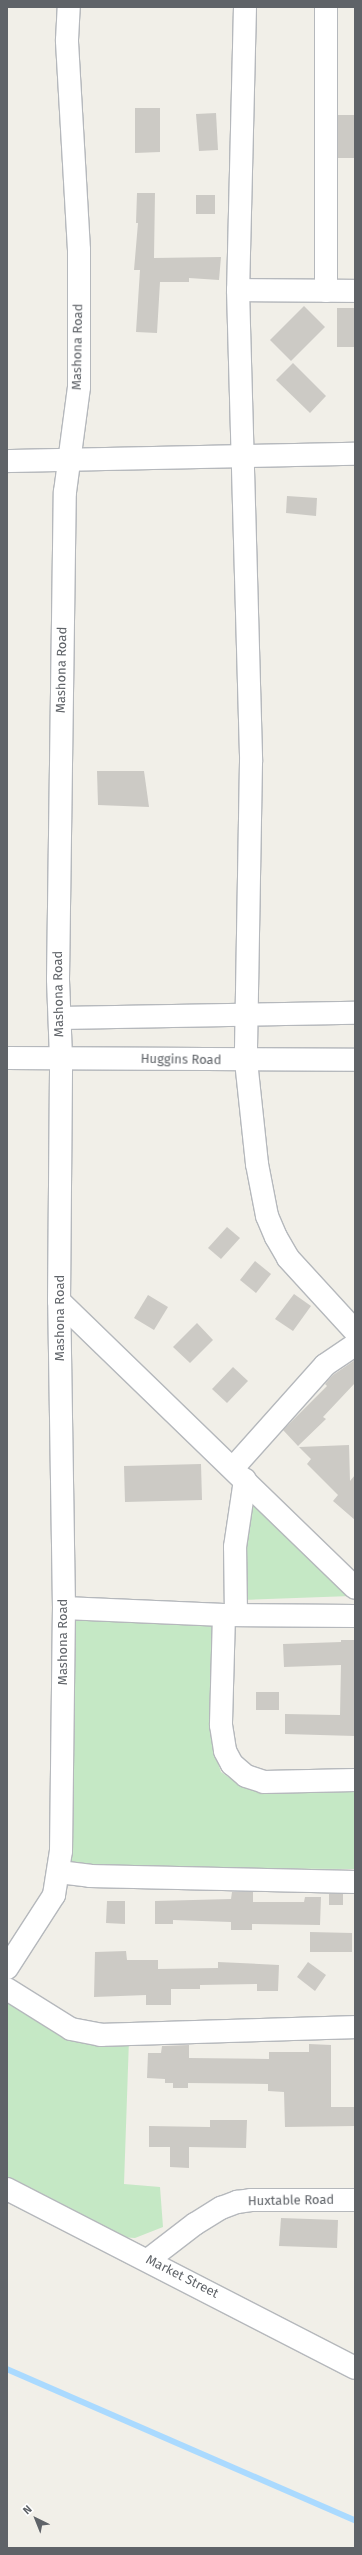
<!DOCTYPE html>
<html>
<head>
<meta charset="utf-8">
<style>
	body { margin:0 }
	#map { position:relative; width:362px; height:2555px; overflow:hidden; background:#f1efe8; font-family:"Fira Sans",sans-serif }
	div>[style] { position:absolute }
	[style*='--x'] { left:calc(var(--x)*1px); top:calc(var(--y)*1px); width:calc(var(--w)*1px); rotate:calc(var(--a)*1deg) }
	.green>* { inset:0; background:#c5e8c5 }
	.stream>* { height:5.5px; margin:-2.75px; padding:0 2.75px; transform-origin:2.75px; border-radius:2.75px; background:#aadaff }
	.building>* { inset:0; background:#cccac5 }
	.roads { filter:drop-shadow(1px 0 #b5b8bc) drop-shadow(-1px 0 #b5b8bc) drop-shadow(0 1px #b5b8bc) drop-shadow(0 -1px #b5b8bc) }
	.minor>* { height:22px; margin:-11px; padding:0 11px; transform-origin:11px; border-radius:11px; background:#fff }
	span { translate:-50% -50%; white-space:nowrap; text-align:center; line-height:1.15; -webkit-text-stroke:3px #fff; paint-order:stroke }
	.street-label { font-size:13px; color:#5f6368 }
	.frame { position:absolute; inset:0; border:8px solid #5f6368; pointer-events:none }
	.north { position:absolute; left:16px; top:2499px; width:40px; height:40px; -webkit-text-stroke:3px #fff; paint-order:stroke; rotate:317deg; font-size:11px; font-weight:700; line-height:16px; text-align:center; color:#5f6368 }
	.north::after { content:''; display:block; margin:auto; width:14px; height:18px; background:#5f6368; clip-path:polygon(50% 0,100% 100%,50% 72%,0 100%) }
</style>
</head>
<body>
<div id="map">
	<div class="green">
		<div style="clip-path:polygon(248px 1492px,351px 1596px,242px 1600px)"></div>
		<div style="clip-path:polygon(70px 1615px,215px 1621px,216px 1757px,221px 1772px,237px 1783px,255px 1790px,355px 1786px,355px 1869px,91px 1868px,69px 1863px)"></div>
		<div style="clip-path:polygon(7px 1997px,129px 2039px,124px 2184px,160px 2187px,163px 2227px,135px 2238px,119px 2237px,7px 2181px)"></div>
	</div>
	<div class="stream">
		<div style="--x:7;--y:2369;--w:379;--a:23.5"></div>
	</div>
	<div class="building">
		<div style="clip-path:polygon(135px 108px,160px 108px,160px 152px,135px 153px)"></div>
		<div style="clip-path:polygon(216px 113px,218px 150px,199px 151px,196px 114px)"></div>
		<div style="clip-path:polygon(338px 115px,355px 115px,355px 158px,338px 158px)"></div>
		<div style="clip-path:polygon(137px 193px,155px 193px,154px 258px,221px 257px,219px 280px,189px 278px,189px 282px,160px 282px,157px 333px,136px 332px,140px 270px,134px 270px,138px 223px,136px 223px)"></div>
		<div style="clip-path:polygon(196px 195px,215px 195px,215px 214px,196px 214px)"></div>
		<div style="clip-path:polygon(304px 306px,325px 327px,291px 361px,270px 340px)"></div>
		<div style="clip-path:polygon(337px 308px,355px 308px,355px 347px,337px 347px)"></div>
		<div style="clip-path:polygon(293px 363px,326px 396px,310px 413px,276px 380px)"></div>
		<div style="clip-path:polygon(287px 496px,317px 498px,316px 516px,286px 513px)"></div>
		<div style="clip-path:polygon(97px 771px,144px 771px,149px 807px,98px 805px)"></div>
		<div style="clip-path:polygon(227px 1227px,240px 1238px,221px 1259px,208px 1248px)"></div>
		<div style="clip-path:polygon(255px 1261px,271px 1274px,256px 1293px,240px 1280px)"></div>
		<div style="clip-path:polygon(294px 1294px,311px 1306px,293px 1331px,275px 1319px)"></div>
		<div style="clip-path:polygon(148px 1295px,168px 1307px,154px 1330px,134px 1318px)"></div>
		<div style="clip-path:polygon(197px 1323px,213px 1340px,190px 1363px,173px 1347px)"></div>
		<div style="clip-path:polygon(355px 1360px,355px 1383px,323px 1417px,326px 1419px,298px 1446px,283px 1430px,327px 1386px,325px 1384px,333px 1375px)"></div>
		<div style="clip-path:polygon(233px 1367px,248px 1381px,227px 1403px,212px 1389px)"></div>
		<div style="clip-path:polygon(349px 1445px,350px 1481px,355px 1475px,355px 1520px,333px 1501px,338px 1495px,307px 1464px,311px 1459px,299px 1447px)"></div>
		<div style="clip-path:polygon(201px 1464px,202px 1500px,125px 1502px,124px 1466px)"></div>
		<div style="clip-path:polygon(341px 1640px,355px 1640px,355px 1736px,285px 1734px,285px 1714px,340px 1715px,341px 1665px,284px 1667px,283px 1644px,341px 1642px)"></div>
		<div style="clip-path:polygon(256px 1692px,279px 1692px,279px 1710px,256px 1710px)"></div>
		<div style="clip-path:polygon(232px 1892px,253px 1892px,253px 1902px,304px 1902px,305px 1897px,321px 1897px,320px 1925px,252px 1924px,252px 1930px,231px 1930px,231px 1922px,173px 1920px,173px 1924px,155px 1924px,155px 1901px,231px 1899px)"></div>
		<div style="clip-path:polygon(329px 1894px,343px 1894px,343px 1905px,329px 1905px)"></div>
		<div style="clip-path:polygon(107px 1901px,125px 1901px,125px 1924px,106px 1923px)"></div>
		<div style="clip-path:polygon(310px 1932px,352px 1933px,352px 1952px,310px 1952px)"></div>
		<div style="clip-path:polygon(126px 1951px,127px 1960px,158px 1960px,158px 1969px,218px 1968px,218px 1962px,279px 1965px,278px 1991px,257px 1991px,257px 1984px,200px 1985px,200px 1989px,171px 1989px,171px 2005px,146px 2005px,146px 1995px,94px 1997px,95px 1952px)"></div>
		<div style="clip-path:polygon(308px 1962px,326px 1975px,315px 1991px,297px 1977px)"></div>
		<div style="clip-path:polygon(309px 2044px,331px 2045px,331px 2107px,355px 2107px,355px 2126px,285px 2127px,284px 2092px,268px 2091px,268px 2084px,188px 2083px,188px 2088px,173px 2088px,173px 2083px,165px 2083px,165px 2079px,147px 2078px,148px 2053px,161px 2053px,162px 2046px,189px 2045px,189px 2058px,269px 2059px,269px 2052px,309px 2052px)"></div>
		<div style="clip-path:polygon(210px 2120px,247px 2120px,246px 2148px,189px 2147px,189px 2168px,170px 2167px,170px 2147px,149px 2147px,149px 2126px,210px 2127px)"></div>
		<div style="clip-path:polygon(281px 2218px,338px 2220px,337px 2248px,279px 2246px)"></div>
	</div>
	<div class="roads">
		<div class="minor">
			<div style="--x:245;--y:7;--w:283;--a:91.4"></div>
			<div style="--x:238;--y:290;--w:472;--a:88.4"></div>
			<div style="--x:251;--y:762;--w:299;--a:91"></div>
			<div style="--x:246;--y:1061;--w:104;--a:83.9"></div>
			<div style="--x:257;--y:1164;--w:53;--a:79.1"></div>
			<div style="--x:267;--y:1216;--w:23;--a:67"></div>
			<div style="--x:276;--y:1237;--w:24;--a:60"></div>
			<div style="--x:288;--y:1258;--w:99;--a:47.5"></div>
			<div style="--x:326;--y:7;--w:284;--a:90"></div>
			<div style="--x:238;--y:290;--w:117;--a:0.5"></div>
			<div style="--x:7;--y:461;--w:348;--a:-1.2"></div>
			<div style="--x:60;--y:1018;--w:295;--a:-1"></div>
			<div style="--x:7;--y:1058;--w:348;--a:0.3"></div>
			<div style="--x:59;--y:1301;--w:412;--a:44.1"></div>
			<div style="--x:233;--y:1468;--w:138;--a:-48.2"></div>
			<div style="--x:325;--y:1365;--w:36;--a:-34"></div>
			<div style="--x:64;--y:1608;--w:160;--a:2.5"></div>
			<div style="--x:224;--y:1615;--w:131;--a:0.4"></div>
			<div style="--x:224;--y:1615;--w:110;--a:91.6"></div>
			<div style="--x:221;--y:1725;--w:26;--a:81"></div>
			<div style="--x:225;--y:1751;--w:15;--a:62"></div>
			<div style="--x:232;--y:1764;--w:18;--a:41"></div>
			<div style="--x:246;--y:1776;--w:19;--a:18"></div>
			<div style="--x:264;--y:1782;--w:91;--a:-1.3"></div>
			<div style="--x:236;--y:1615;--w:68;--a:-90.8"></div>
			<div style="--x:235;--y:1547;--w:68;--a:-81.5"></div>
			<div style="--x:59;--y:1872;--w:31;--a:7"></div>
			<div style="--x:90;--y:1876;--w:265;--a:1.3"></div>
			<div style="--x:7;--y:1968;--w:87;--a:-57.2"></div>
			<div style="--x:54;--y:1895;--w:45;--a:-81"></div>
			<div style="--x:61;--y:1851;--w:243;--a:-89.3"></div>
			<div style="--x:64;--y:1608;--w:307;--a:-90.9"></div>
			<div style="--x:59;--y:1301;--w:243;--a:-89.5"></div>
			<div style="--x:61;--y:1058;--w:79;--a:-92.2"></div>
			<div style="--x:58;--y:979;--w:487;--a:-89.2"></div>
			<div style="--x:65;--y:492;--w:106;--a:-82.4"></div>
			<div style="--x:79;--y:387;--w:137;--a:-90"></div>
			<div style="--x:79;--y:250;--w:210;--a:-93.3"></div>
			<div style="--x:67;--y:40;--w:33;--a:-87"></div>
			<div style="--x:7;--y:1989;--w:75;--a:32"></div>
			<div style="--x:71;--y:2029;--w:31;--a:11"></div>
			<div style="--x:101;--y:2035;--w:254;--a:-1.8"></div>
			<div style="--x:7;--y:2189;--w:391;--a:27.2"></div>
			<div style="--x:148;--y:2260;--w:59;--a:-37.5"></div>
			<div style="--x:195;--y:2224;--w:31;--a:-32"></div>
			<div style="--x:221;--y:2208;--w:17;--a:-21"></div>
			<div style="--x:237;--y:2202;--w:14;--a:-8"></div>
			<div style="--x:251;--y:2200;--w:104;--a:0"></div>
		</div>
	</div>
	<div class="street-label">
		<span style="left:78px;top:347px;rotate:-89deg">Mashona Road</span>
		<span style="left:62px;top:670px;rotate:-89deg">Mashona Road</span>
		<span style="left:59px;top:994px;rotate:-91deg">Mashona Road</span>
		<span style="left:181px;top:1060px;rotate:1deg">Huggins Road</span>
		<span style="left:60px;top:1318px;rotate:-90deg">Mashona Road</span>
		<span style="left:63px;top:1642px;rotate:-90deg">Mashona Road</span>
		<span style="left:291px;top:2201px;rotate:-1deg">Huxtable Road</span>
		<span style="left:182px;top:2277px;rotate:27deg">Market Street</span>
	</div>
	<div class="frame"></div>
	<div class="north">N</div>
</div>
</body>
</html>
